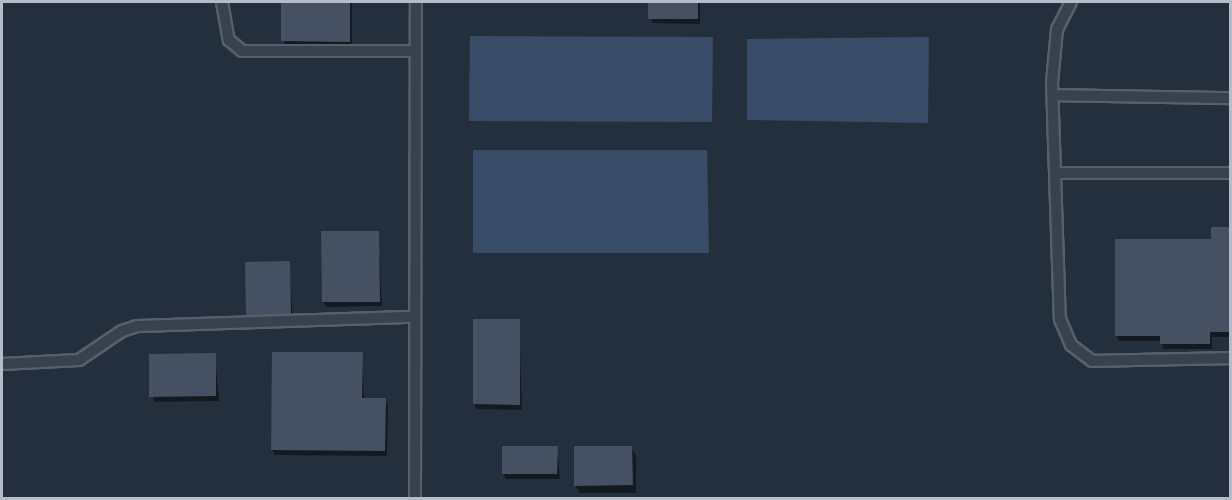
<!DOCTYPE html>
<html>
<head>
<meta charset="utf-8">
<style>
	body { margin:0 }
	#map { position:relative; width:1232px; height:500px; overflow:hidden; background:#242f3e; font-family:"IBM Plex Sans",sans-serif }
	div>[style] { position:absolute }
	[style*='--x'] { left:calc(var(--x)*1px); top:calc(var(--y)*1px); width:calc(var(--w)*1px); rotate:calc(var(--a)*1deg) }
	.water>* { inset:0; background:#394c67 }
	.shadow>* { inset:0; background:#0007 }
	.building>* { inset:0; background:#455162 }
	.roads { filter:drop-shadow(2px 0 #565f6c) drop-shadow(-2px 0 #565f6c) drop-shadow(0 2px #565f6c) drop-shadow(0 -2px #565f6c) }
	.lane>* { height:10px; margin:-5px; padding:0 5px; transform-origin:5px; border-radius:5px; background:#38414e }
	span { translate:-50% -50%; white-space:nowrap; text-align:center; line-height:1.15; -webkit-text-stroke:4.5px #1d2633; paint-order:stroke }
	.frame { position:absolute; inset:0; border:3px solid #b4bcc9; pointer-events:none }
</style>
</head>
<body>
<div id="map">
	<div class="water">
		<div style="clip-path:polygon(470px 36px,713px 37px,712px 122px,469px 121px)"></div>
		<div style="clip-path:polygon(929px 37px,928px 123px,747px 120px,747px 39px)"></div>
		<div style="clip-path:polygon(473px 150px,707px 150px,709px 253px,473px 253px)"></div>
	</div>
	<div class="shadow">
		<div style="clip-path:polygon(282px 2px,352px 2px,352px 46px,285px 46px)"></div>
		<div style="clip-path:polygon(649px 2px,700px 2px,700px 24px,652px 23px)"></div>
		<div style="clip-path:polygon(1212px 228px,1230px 228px,1230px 337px,1212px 337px,1212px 349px,1164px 349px,1161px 341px,1119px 341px,1116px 336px,1212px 241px)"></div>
		<div style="clip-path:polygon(378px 232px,382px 306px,326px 307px,323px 302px)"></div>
		<div style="clip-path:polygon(289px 262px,293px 320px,251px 321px,248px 316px)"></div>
		<div style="clip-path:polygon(519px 320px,522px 410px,477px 409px,474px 404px)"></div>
		<div style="clip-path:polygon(215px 354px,219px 401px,154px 402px,150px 355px)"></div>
		<div style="clip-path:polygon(362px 354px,364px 399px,385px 399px,388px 404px,387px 456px,275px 455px,272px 450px)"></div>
		<div style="clip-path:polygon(557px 448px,560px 479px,506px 479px,503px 473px)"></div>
		<div style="clip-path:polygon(631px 448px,636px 455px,636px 493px,580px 493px,575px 485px)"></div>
	</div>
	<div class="building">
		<div style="clip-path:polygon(281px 2px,350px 2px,350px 42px,281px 41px)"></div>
		<div style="clip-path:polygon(648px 2px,698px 2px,698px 19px,648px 19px)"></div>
		<div style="clip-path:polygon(1211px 227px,1230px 227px,1230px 332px,1210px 332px,1210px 344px,1160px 344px,1160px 336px,1115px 336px,1115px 239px,1211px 239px)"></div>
		<div style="clip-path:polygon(321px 231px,379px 231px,380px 302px,322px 302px)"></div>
		<div style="clip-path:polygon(290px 261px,291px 315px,246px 316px,245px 262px)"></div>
		<div style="clip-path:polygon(473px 319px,520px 319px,520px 405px,473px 404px)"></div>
		<div style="clip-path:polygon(272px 352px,363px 352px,362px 398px,386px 398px,385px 451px,271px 450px)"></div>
		<div style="clip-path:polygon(216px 353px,216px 396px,149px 397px,149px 354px)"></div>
		<div style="clip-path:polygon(502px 446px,558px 446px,557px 474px,502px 474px)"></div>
		<div style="clip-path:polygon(574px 446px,632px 446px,633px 485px,574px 486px)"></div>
	</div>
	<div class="roads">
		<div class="lane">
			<div style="--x:222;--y:2;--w:39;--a:80"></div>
			<div style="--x:229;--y:40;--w:17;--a:40"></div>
			<div style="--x:242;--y:51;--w:174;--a:0"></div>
			<div style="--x:1071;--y:2;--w:30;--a:117"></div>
			<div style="--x:1057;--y:29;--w:54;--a:95.3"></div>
			<div style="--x:1052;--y:83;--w:236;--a:88.1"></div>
			<div style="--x:1060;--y:319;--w:28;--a:67"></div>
			<div style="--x:1071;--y:345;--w:26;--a:37"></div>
			<div style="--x:1092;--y:361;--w:138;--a:-1.2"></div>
			<div style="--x:1053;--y:95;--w:177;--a:1"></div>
			<div style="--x:1056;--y:173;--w:174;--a:0"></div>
			<div style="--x:2;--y:364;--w:77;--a:-3"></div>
			<div style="--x:79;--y:360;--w:52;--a:-34"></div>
			<div style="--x:122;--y:331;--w:16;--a:-18"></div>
			<div style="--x:137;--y:326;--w:278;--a:-1.9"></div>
			<div style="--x:415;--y:498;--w:496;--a:-89.9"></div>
		</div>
	</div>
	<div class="frame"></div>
</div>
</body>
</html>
